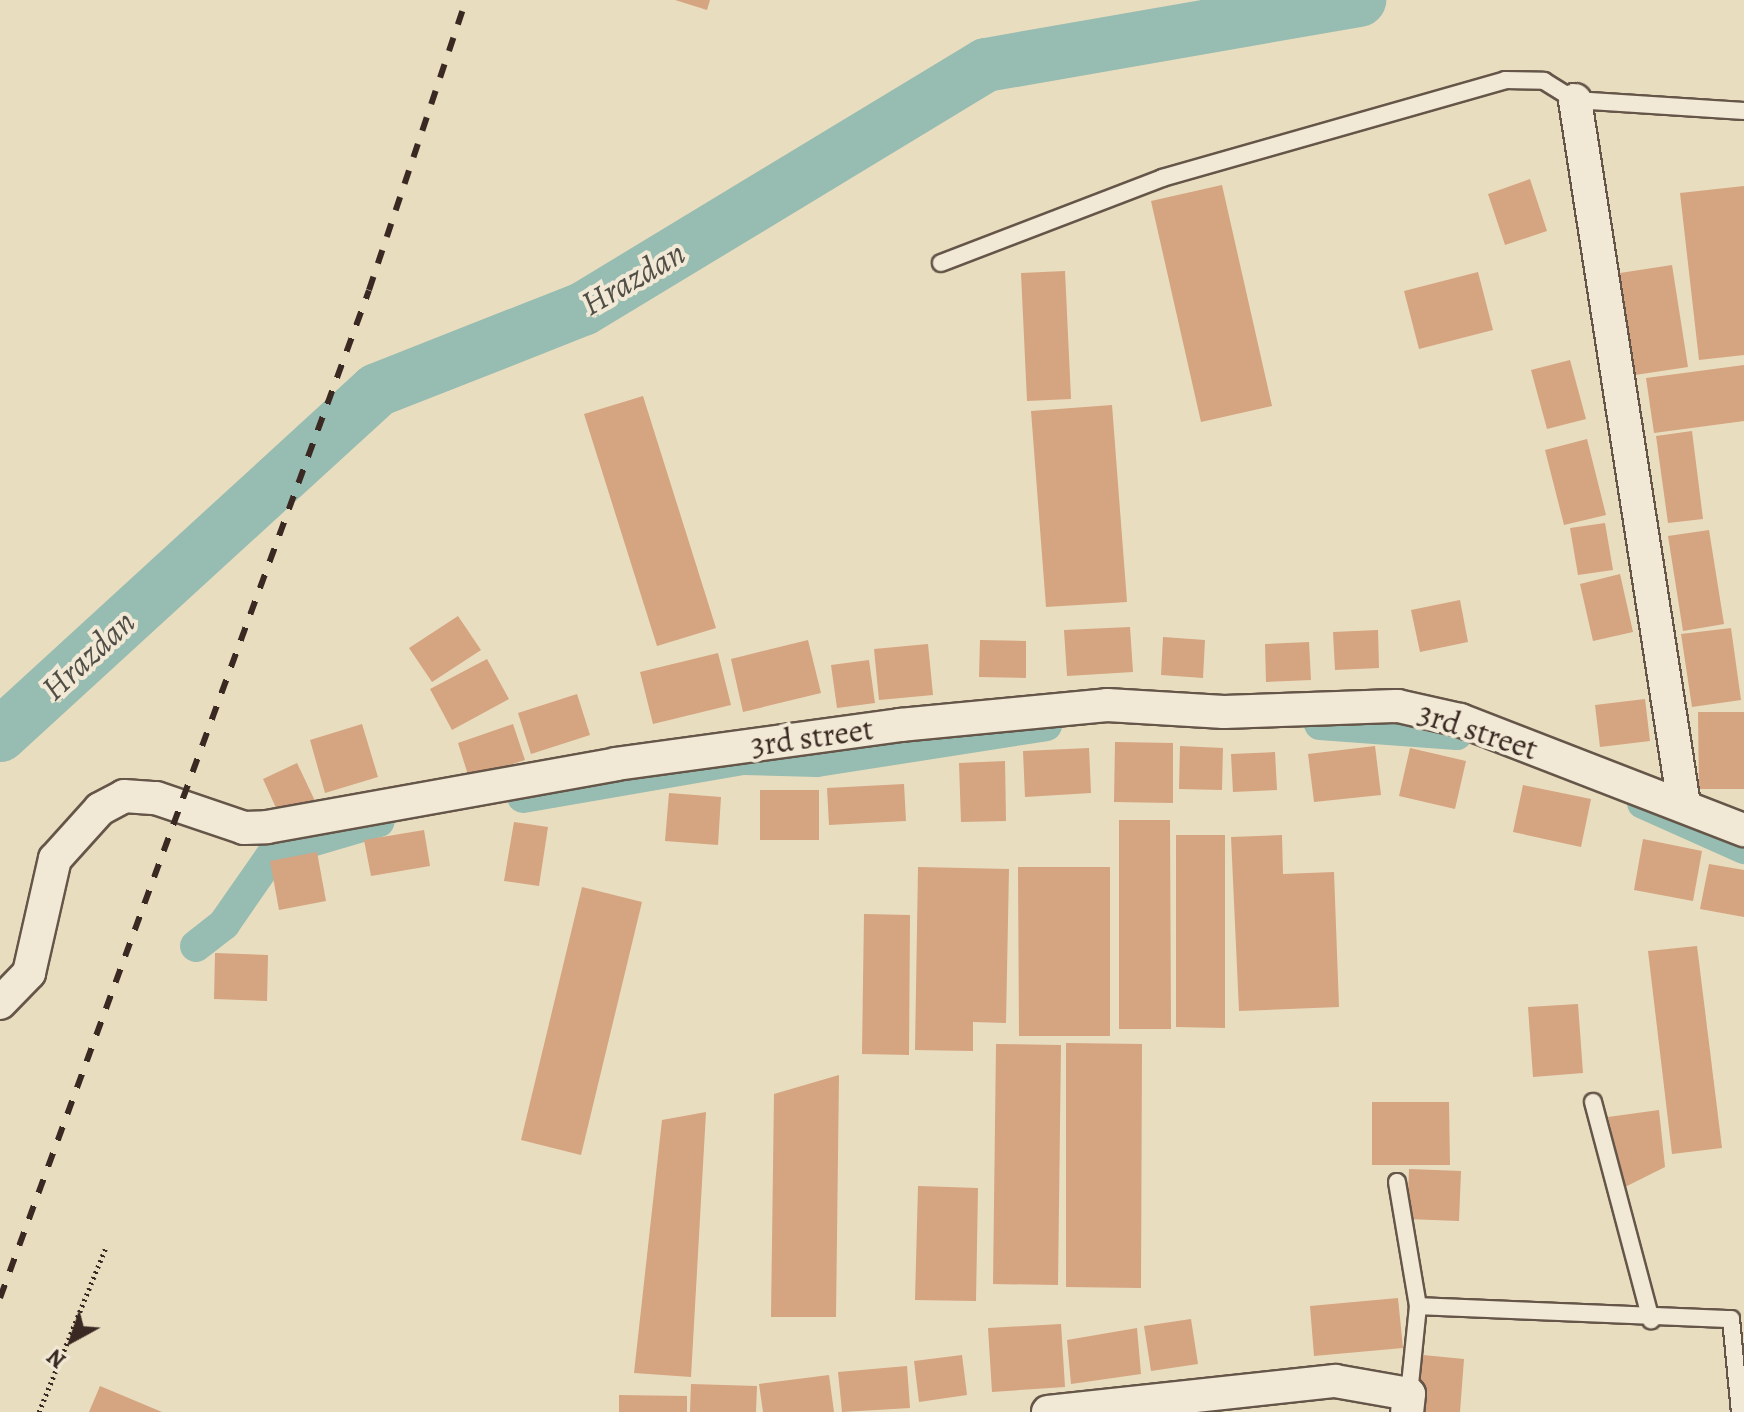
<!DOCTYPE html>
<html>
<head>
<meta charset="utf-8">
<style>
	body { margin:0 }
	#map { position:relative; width:1744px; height:1412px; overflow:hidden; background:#e9ddbf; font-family:Alegreya,serif }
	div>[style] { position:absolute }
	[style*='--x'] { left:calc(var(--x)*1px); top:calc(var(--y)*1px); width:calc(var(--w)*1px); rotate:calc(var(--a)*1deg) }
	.canal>* { height:32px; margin:-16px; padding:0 16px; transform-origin:16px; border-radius:16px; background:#97bcb1 }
	.river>* { height:54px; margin:-27px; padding:0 27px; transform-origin:27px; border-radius:27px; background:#97bcb1 }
	.building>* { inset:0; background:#d5a481 }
	.path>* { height:5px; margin-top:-2.5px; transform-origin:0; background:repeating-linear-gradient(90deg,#392922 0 2px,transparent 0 6px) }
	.roads { filter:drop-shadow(2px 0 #655649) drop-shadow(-2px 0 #655649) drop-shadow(0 2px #655649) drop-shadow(0 -2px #655649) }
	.lane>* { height:16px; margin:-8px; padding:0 8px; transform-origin:8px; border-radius:8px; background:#f1e9d5 }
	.street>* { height:32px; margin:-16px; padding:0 16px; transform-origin:16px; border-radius:16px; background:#f1e9d5 }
	.rail>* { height:6px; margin-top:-3px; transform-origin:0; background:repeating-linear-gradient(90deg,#392922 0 14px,transparent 0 28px) }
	span { translate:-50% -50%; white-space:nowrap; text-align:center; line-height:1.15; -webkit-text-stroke:8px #f1e9d5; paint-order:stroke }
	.street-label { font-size:32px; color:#392922 }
	.water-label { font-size:34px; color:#504e46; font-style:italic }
	.north { position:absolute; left:32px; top:1300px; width:80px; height:80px; -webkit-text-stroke:6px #f1e9d5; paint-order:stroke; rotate:220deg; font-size:22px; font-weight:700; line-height:32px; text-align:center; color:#392922 }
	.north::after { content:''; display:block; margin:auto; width:28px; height:36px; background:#392922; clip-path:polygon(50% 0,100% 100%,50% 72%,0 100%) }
</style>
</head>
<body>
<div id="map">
	<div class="canal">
		<div style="--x:1320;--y:724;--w:137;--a:4.2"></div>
		<div style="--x:523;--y:797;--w:223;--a:-9.8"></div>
		<div style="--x:743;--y:759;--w:74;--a:1.5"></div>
		<div style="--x:817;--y:761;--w:232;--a:-8.9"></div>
		<div style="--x:1643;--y:803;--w:111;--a:24"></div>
		<div style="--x:196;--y:946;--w:36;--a:-38"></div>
		<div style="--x:224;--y:924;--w:88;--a:-55.2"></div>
		<div style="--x:274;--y:852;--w:109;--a:-16.4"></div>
	</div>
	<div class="river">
		<div style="--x:0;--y:735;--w:511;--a:-42.46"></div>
		<div style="--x:377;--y:390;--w:221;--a:-21.5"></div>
		<div style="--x:583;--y:309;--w:471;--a:-31.2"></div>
		<div style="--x:986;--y:65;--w:379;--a:-9.9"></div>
	</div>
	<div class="building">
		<div style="clip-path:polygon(675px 0,710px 0,707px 10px)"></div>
		<div style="clip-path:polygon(1530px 179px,1547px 231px,1505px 245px,1488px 194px)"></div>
		<div style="clip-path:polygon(1222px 185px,1272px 406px,1201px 422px,1151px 201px)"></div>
		<div style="clip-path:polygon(1744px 186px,1744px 355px,1699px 360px,1680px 193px)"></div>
		<div style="clip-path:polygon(1672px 265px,1688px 367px,1635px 375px,1620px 273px)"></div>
		<div style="clip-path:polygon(1065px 271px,1071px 399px,1027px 401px,1021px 273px)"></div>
		<div style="clip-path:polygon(1478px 272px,1493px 330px,1419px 349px,1404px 291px)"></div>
		<div style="clip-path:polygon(1570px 360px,1586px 419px,1547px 429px,1531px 370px)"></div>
		<div style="clip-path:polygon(1744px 365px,1744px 421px,1654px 433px,1646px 378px)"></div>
		<div style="clip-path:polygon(643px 396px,716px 628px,657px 646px,584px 414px)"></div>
		<div style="clip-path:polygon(1112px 405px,1127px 602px,1046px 607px,1031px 411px)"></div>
		<div style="clip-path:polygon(1692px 431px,1703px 519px,1668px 523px,1656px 436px)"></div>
		<div style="clip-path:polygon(1587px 439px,1606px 515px,1564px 525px,1545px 450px)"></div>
		<div style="clip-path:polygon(1605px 523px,1613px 570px,1578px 575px,1570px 528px)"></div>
		<div style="clip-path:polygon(1709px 530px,1724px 624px,1683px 631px,1668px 536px)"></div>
		<div style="clip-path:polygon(1620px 574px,1633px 632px,1593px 641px,1580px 584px)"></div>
		<div style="clip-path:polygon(1460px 600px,1468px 642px,1420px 652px,1411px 610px)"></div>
		<div style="clip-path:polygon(458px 616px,481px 650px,432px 682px,409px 648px)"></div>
		<div style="clip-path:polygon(1130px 627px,1133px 672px,1067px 676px,1064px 630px)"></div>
		<div style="clip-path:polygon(1731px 628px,1741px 700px,1692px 707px,1681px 634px)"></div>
		<div style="clip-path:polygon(1378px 630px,1379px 668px,1335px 670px,1333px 632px)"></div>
		<div style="clip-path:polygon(1163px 637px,1205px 640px,1203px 678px,1161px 675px)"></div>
		<div style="clip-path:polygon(808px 640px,821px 693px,743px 712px,731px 659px)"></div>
		<div style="clip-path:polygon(980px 640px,1026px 641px,1026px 678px,979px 677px)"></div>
		<div style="clip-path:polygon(1309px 642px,1311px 680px,1266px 682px,1265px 644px)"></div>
		<div style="clip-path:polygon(928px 644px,933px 695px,879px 700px,874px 649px)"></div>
		<div style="clip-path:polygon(718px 653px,731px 705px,653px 724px,640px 672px)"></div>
		<div style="clip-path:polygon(487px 659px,509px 699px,452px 730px,430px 689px)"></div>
		<div style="clip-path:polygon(869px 660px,875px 703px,837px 708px,831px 665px)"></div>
		<div style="clip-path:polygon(577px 694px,590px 735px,531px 754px,518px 713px)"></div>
		<div style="clip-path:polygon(1645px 699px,1650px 741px,1600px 747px,1595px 705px)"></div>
		<div style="clip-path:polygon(1698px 712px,1744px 712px,1744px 789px,1699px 789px)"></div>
		<div style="clip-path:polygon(362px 724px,378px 777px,325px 793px,310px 740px)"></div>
		<div style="clip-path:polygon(513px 724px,525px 760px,469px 778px,458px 743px)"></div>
		<div style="clip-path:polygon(1115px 742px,1173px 743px,1173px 803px,1114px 802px)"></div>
		<div style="clip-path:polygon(1180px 746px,1223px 748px,1222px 790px,1179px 789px)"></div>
		<div style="clip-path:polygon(1375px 746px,1381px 795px,1314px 802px,1308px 754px)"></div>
		<div style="clip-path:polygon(1089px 748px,1091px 793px,1025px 797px,1023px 751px)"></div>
		<div style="clip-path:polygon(1410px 748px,1466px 761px,1455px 809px,1399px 796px)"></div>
		<div style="clip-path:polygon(1275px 752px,1277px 790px,1233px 792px,1231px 754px)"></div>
		<div style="clip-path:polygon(1005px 761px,1006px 821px,961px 822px,959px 763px)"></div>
		<div style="clip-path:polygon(297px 763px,316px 803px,281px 819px,263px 779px)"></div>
		<div style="clip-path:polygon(904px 784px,906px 821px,829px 825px,827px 788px)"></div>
		<div style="clip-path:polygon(1523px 785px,1591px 799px,1581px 847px,1513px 832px)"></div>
		<div style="clip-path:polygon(760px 790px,819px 790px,819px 840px,760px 840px)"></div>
		<div style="clip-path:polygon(669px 793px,721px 797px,718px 845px,665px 841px)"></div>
		<div style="clip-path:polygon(1119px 820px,1170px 820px,1171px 1029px,1119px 1029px)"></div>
		<div style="clip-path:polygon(514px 822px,548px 827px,539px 886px,504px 881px)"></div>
		<div style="clip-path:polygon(424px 830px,430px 866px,371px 876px,364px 840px)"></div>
		<div style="clip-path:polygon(1176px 835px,1225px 835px,1225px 1028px,1176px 1027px)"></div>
		<div style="clip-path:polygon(1282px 835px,1283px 874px,1334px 872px,1339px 1007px,1239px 1011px,1231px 837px)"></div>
		<div style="clip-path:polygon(1643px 839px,1702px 851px,1693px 901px,1634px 890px)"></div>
		<div style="clip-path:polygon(317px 852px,326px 901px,279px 910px,270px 861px)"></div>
		<div style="clip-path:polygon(1709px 864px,1744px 870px,1744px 917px,1700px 909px)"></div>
		<div style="clip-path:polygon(918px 867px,1009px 869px,1006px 1023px,973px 1022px,973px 1051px,915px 1050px)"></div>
		<div style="clip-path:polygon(1018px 867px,1110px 867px,1110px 1036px,1019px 1036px)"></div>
		<div style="clip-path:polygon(582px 887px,642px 902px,581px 1155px,521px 1140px)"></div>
		<div style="clip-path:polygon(864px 914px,910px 915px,909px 1055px,862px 1054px)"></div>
		<div style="clip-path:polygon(1697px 946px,1722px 1148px,1672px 1154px,1648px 951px)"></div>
		<div style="clip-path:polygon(215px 953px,268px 955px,267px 1001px,214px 999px)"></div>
		<div style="clip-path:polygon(1578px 1004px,1583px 1073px,1533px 1077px,1528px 1007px)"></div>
		<div style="clip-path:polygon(1066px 1043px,1142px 1044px,1141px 1288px,1066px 1287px)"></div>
		<div style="clip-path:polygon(996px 1044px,1061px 1045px,1058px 1285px,993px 1284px)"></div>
		<div style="clip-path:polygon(839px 1075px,836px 1317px,771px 1317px,774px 1094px)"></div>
		<div style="clip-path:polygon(1372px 1102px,1449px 1102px,1450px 1165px,1372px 1165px)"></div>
		<div style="clip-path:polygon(1659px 1110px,1665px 1167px,1625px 1187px,1608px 1117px)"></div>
		<div style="clip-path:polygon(706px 1112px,691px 1377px,634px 1373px,662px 1120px)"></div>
		<div style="clip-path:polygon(1409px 1169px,1461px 1171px,1459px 1221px,1407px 1219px)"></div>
		<div style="clip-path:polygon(918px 1186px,978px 1188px,976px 1301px,915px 1300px)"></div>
		<div style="clip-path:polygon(1398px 1298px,1403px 1348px,1314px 1356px,1310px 1306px)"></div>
		<div style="clip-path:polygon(1191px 1319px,1198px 1364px,1151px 1371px,1144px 1326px)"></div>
		<div style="clip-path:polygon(1061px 1324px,1065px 1387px,992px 1392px,988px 1328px)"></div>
		<div style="clip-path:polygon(1137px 1328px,1141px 1374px,1071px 1384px,1067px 1340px)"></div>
		<div style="clip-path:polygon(962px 1355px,967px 1395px,919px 1402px,914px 1361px)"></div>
		<div style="clip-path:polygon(1423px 1355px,1464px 1359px,1460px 1412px,1418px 1412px)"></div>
		<div style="clip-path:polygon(907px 1366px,910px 1408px,842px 1412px,838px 1372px)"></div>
		<div style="clip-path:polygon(829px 1375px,834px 1412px,763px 1412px,759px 1384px)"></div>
		<div style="clip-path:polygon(691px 1384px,757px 1386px,756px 1412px,690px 1412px)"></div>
		<div style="clip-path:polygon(100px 1386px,162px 1412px,89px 1412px)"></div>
		<div style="clip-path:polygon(619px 1395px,687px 1396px,687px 1412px,619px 1412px)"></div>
	</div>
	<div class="path">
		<div style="--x:39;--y:1412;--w:178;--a:-67.9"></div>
	</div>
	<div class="roads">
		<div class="lane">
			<div style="--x:941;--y:263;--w:237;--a:-21"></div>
			<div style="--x:1162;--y:178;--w:357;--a:-15.9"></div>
			<div style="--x:1505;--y:80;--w:39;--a:1"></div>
			<div style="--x:1544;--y:81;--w:36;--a:32"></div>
			<div style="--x:1575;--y:100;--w:169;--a:3.7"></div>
			<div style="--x:1593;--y:1102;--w:226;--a:75.1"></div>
			<div style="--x:1397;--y:1182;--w:126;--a:80.4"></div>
			<div style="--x:1418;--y:1306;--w:88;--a:95.8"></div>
			<div style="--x:1418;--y:1306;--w:313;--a:2.4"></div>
			<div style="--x:1731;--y:1319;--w:93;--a:84.5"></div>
		</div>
		<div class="street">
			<div style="--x:1575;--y:100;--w:713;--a:81.21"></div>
			<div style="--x:0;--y:1003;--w:42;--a:-46"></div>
			<div style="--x:29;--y:973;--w:117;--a:-77.2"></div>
			<div style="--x:55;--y:859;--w:67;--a:-48"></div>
			<div style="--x:100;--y:809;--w:27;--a:-28"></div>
			<div style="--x:124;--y:796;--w:32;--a:4"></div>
			<div style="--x:156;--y:798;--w:93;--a:18.8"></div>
			<div style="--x:244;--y:828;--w:23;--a:-2"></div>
			<div style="--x:267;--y:827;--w:355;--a:-10.2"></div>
			<div style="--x:616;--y:764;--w:287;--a:-7.8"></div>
			<div style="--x:900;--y:725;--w:208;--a:-5.5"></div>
			<div style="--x:1107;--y:705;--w:117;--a:3.4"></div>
			<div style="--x:1224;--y:712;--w:174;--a:-2"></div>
			<div style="--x:1398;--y:706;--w:64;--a:12.7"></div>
			<div style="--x:1460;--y:720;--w:305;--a:21.2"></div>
			<div style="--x:1048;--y:1412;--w:289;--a:-6.2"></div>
			<div style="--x:1335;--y:1381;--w:75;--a:10"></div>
			<div style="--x:1409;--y:1394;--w:18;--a:96"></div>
		</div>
	</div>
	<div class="rail">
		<div style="--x:0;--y:1298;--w:1073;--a:-69.89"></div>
		<div style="--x:369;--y:290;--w:306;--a:-71.5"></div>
	</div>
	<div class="street-label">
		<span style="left:1478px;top:731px;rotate:18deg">3rd street</span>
		<span style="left:812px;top:737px;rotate:-8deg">3rd street</span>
	</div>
	<div class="water-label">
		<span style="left:633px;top:278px;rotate:-30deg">Hrazdan</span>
		<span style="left:88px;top:655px;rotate:-43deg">Hrazdan</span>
	</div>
	<div class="north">N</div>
</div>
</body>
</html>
